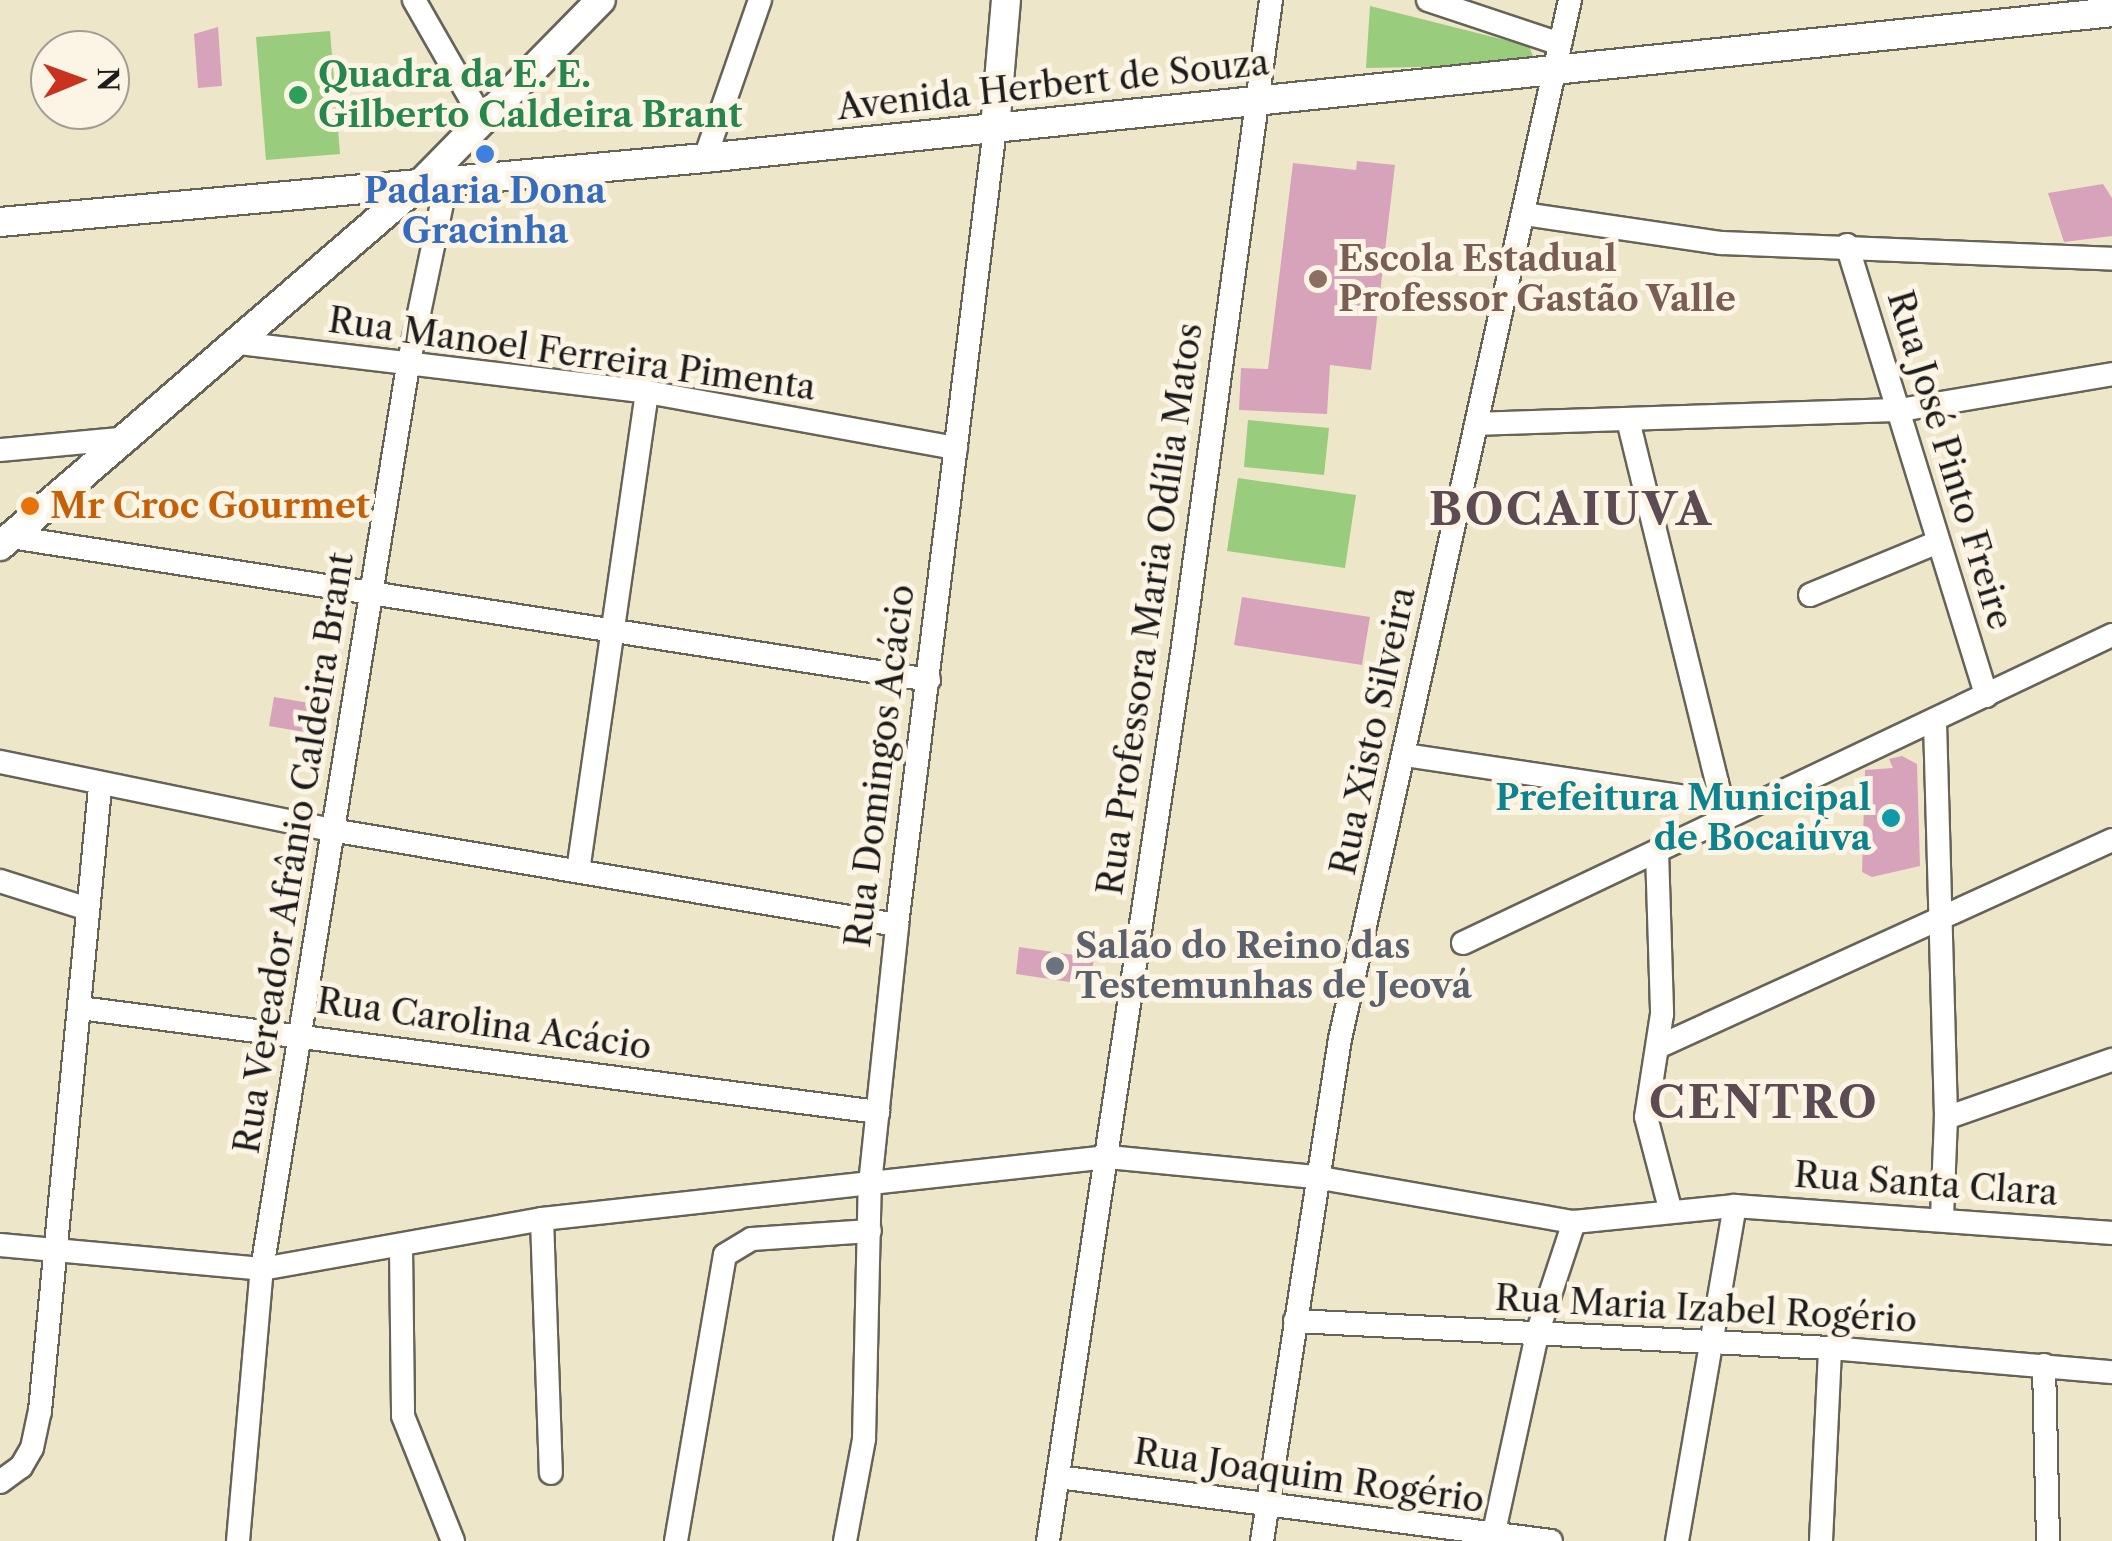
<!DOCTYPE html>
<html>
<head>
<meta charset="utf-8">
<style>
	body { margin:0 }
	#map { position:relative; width:2112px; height:1541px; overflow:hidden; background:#eee6c8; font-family:"Libre Caslon Text",serif }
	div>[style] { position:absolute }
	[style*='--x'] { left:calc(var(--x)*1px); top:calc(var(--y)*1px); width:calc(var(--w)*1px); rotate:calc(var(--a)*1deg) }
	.green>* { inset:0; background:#99cc7c }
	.building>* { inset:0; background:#d7a3bb }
	.roads { filter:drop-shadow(2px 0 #666358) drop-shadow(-2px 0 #666358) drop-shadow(0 2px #666358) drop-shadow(0 -2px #666358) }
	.minor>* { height:22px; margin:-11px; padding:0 11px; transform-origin:11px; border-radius:11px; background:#fff }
	.tertiary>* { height:28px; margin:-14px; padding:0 14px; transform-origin:14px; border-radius:14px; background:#fff }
	.dots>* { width:28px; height:28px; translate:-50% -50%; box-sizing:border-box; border:5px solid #fcf5e5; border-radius:50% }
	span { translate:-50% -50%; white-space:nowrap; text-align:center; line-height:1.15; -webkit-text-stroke:10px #fcf5e5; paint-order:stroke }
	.leisure-label { font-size:35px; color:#27864d; font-weight:700 }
	.left { translate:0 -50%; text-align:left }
	.street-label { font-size:35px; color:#1c1c1c }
	.shop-label { font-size:35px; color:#366cbe; font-weight:700 }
	.education-label { font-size:35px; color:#785e54; font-weight:700 }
	.food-label { font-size:35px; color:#c56008; font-weight:700 }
	.culture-label { font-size:35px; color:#0d838f; font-weight:700 }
	.right { translate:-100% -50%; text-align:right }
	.worship-label { font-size:35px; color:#5b616d; font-weight:700 }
	.district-label { font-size:45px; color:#5d4b54; font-weight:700; letter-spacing:2.5px }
	.north { position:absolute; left:30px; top:30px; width:100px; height:100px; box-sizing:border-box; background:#fcf5e5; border:2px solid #a29e95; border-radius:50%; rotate:89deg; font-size:28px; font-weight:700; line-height:40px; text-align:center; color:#1c1c1c }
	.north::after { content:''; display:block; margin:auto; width:35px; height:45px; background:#c8321e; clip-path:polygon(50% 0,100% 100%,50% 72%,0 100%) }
</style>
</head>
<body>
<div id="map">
	<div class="green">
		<div style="clip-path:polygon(1370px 6px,1529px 46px,1533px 56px,1527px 65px,1366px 68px)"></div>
		<div style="clip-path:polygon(330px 31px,340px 154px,266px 160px,256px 37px)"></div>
		<div style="clip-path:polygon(1248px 420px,1329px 428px,1324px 475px,1244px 467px)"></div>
		<div style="clip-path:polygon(1238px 478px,1356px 495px,1345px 568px,1227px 551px)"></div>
	</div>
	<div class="building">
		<div style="clip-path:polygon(218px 27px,222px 86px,198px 88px,194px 34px)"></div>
		<div style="clip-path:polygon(1357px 161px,1395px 165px,1371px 370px,1330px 365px,1327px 414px,1239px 410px,1241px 368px,1268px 369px,1293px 163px,1356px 170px)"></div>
		<div style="clip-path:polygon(2103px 184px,2112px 198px,2112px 236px,2064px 242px,2048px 193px)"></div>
		<div style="clip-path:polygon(1242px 597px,1370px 617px,1362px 665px,1234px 645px)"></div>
		<div style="clip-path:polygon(274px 697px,309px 703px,304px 732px,269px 726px)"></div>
		<div style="clip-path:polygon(1902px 756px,1917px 764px,1920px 866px,1872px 877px,1862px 872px,1865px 770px,1893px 768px,1889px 759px)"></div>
		<div style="clip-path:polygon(1019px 947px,1094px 958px,1090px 985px,1016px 974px)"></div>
	</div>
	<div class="roads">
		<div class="minor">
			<div style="--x:414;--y:0;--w:141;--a:60.2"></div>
			<div style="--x:1428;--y:0;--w:139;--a:18.4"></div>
			<div style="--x:705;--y:158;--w:167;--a:-70.8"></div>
			<div style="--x:1524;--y:214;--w:199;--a:8.4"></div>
			<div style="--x:1721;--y:243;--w:391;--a:2.3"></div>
			<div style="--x:1847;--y:245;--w:472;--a:72.8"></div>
			<div style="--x:238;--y:343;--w:412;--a:6.8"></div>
			<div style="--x:647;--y:392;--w:314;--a:10.3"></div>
			<div style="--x:1628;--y:420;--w:410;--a:76.2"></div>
			<div style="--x:1477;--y:424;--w:423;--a:-1.9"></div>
			<div style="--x:1900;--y:410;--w:215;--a:-9.6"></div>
			<div style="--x:0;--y:450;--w:130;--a:-5.3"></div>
			<div style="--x:11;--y:537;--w:929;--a:8.85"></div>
			<div style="--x:1810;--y:595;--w:139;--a:-22.5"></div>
			<div style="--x:1935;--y:722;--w:396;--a:88.4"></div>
			<div style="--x:1946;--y:1118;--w:98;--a:92.3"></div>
			<div style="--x:1405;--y:755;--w:318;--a:8.5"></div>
			<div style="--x:0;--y:762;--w:344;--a:11.6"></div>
			<div style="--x:337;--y:831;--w:568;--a:9.53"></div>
			<div style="--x:1657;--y:851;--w:163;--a:88.2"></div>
			<div style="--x:1662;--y:1014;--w:104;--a:98.8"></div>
			<div style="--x:1646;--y:1117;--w:98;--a:75.3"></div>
			<div style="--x:578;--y:871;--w:484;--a:-81.8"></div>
			<div style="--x:0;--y:881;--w:92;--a:17.7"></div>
			<div style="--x:1463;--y:943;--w:718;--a:-25.39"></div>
			<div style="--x:80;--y:1008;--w:805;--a:7.43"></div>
			<div style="--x:1658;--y:1047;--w:499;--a:-24.5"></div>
			<div style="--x:1946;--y:1118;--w:176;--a:-19.3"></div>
			<div style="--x:542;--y:1219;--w:254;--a:88"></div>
			<div style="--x:0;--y:1245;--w:263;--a:5.2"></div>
			<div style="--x:262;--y:1269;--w:284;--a:-10.1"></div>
			<div style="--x:542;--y:1219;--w:569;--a:-6.25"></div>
			<div style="--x:1108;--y:1157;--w:208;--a:5.5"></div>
			<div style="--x:1315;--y:1177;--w:263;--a:9.9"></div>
			<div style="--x:1574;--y:1222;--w:162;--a:-5.7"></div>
			<div style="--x:1735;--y:1206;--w:378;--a:4.1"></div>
			<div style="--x:401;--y:1247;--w:169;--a:89.3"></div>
			<div style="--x:403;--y:1416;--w:135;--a:68.2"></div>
			<div style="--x:1295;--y:1321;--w:536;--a:2.89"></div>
			<div style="--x:1830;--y:1348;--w:283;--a:4.9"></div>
			<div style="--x:2044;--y:1365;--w:176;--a:88.7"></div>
			<div style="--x:1058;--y:1477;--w:497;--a:7.4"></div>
			<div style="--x:0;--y:1482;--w:26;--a:-36"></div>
			<div style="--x:21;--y:1467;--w:22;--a:-60"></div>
			<div style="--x:32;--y:1448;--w:38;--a:-78"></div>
			<div style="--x:40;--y:1411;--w:626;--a:-84.5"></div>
			<div style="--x:238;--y:1541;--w:273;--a:-85"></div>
			<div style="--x:262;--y:1269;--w:915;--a:-80.82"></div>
			<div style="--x:408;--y:366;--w:190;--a:-78.2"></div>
			<div style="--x:676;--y:1541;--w:290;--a:-80.3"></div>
			<div style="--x:725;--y:1255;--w:31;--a:-31"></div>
			<div style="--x:752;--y:1239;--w:118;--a:-3.9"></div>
			<div style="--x:845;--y:1541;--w:104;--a:-79.4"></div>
			<div style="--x:864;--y:1439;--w:255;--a:-88.7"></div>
			<div style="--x:870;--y:1184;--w:260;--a:-84"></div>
			<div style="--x:897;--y:925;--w:803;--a:-82.99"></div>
			<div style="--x:1048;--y:1541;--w:898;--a:-81.42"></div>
			<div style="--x:1182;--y:653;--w:659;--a:-82.24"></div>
			<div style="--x:1262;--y:1541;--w:508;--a:-81.17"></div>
			<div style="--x:1340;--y:1039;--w:1064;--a:-77.52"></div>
			<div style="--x:1492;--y:1541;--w:212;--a:-77.7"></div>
			<div style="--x:1537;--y:1334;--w:118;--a:-71.7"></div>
			<div style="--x:1677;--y:1541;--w:340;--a:-80.2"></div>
			<div style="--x:1821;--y:1541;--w:193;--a:-87.3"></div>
		</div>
		<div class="tertiary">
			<div style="--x:995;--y:128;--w:128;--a:-85.1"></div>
			<div style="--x:0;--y:222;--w:708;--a:-5.19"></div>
			<div style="--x:705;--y:158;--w:1415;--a:-5.92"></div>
			<div style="--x:0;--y:546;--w:557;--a:-40.78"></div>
			<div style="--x:422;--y:182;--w:255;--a:-45.5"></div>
		</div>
	</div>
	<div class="dots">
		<div style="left:298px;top:95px;background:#2e9e5b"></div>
		<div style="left:485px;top:154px;background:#3f7fe0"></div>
		<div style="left:1318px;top:279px;background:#8d6e63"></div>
		<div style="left:30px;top:506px;background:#e8710a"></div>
		<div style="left:1891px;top:818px;background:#0f9aa8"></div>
		<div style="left:1055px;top:966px;background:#6b7280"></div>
	</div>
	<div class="leisure-label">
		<span class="left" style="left:318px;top:95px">Quadra da E. E.<br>Gilberto Caldeira Brant</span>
	</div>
	<div class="street-label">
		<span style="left:1053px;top:85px;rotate:-6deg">Avenida Herbert de Souza</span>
		<span style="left:572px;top:354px;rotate:8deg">Rua Manoel Ferreira Pimenta</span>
		<span style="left:1950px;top:460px;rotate:73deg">Rua José Pinto Freire</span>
		<span style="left:1150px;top:609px;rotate:-82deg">Rua Professora Maria Odília Matos</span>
		<span style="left:1373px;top:731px;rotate:-78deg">Rua Xisto Silveira</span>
		<span style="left:880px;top:766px;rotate:-83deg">Rua Domingos Acácio</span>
		<span style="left:294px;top:853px;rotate:-81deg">Rua Vereador Afrânio Caldeira Brant</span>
		<span style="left:484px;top:1024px;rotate:8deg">Rua Carolina Acácio</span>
		<span style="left:1926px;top:1184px;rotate:4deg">Rua Santa Clara</span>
		<span style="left:1706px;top:1309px;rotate:3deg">Rua Maria Izabel Rogério</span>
		<span style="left:1309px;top:1476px;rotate:8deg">Rua Joaquim Rogério</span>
	</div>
	<div class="shop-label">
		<span style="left:485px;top:211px">Padaria Dona<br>Gracinha</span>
	</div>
	<div class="education-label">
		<span class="left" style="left:1338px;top:279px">Escola Estadual<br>Professor Gastão Valle</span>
	</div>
	<div class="food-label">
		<span class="left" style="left:50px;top:506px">Mr Croc Gourmet</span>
	</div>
	<div class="culture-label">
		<span class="right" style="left:1871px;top:818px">Prefeitura Municipal<br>de Bocaiúva</span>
	</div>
	<div class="worship-label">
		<span class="left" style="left:1075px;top:966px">Salão do Reino das<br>Testemunhas de Jeová</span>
	</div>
	<div class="district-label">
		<span style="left:1571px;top:510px">BOCAIUVA</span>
		<span style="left:1764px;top:1103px">CENTRO</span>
	</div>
	<div class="north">N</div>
</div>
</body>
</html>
